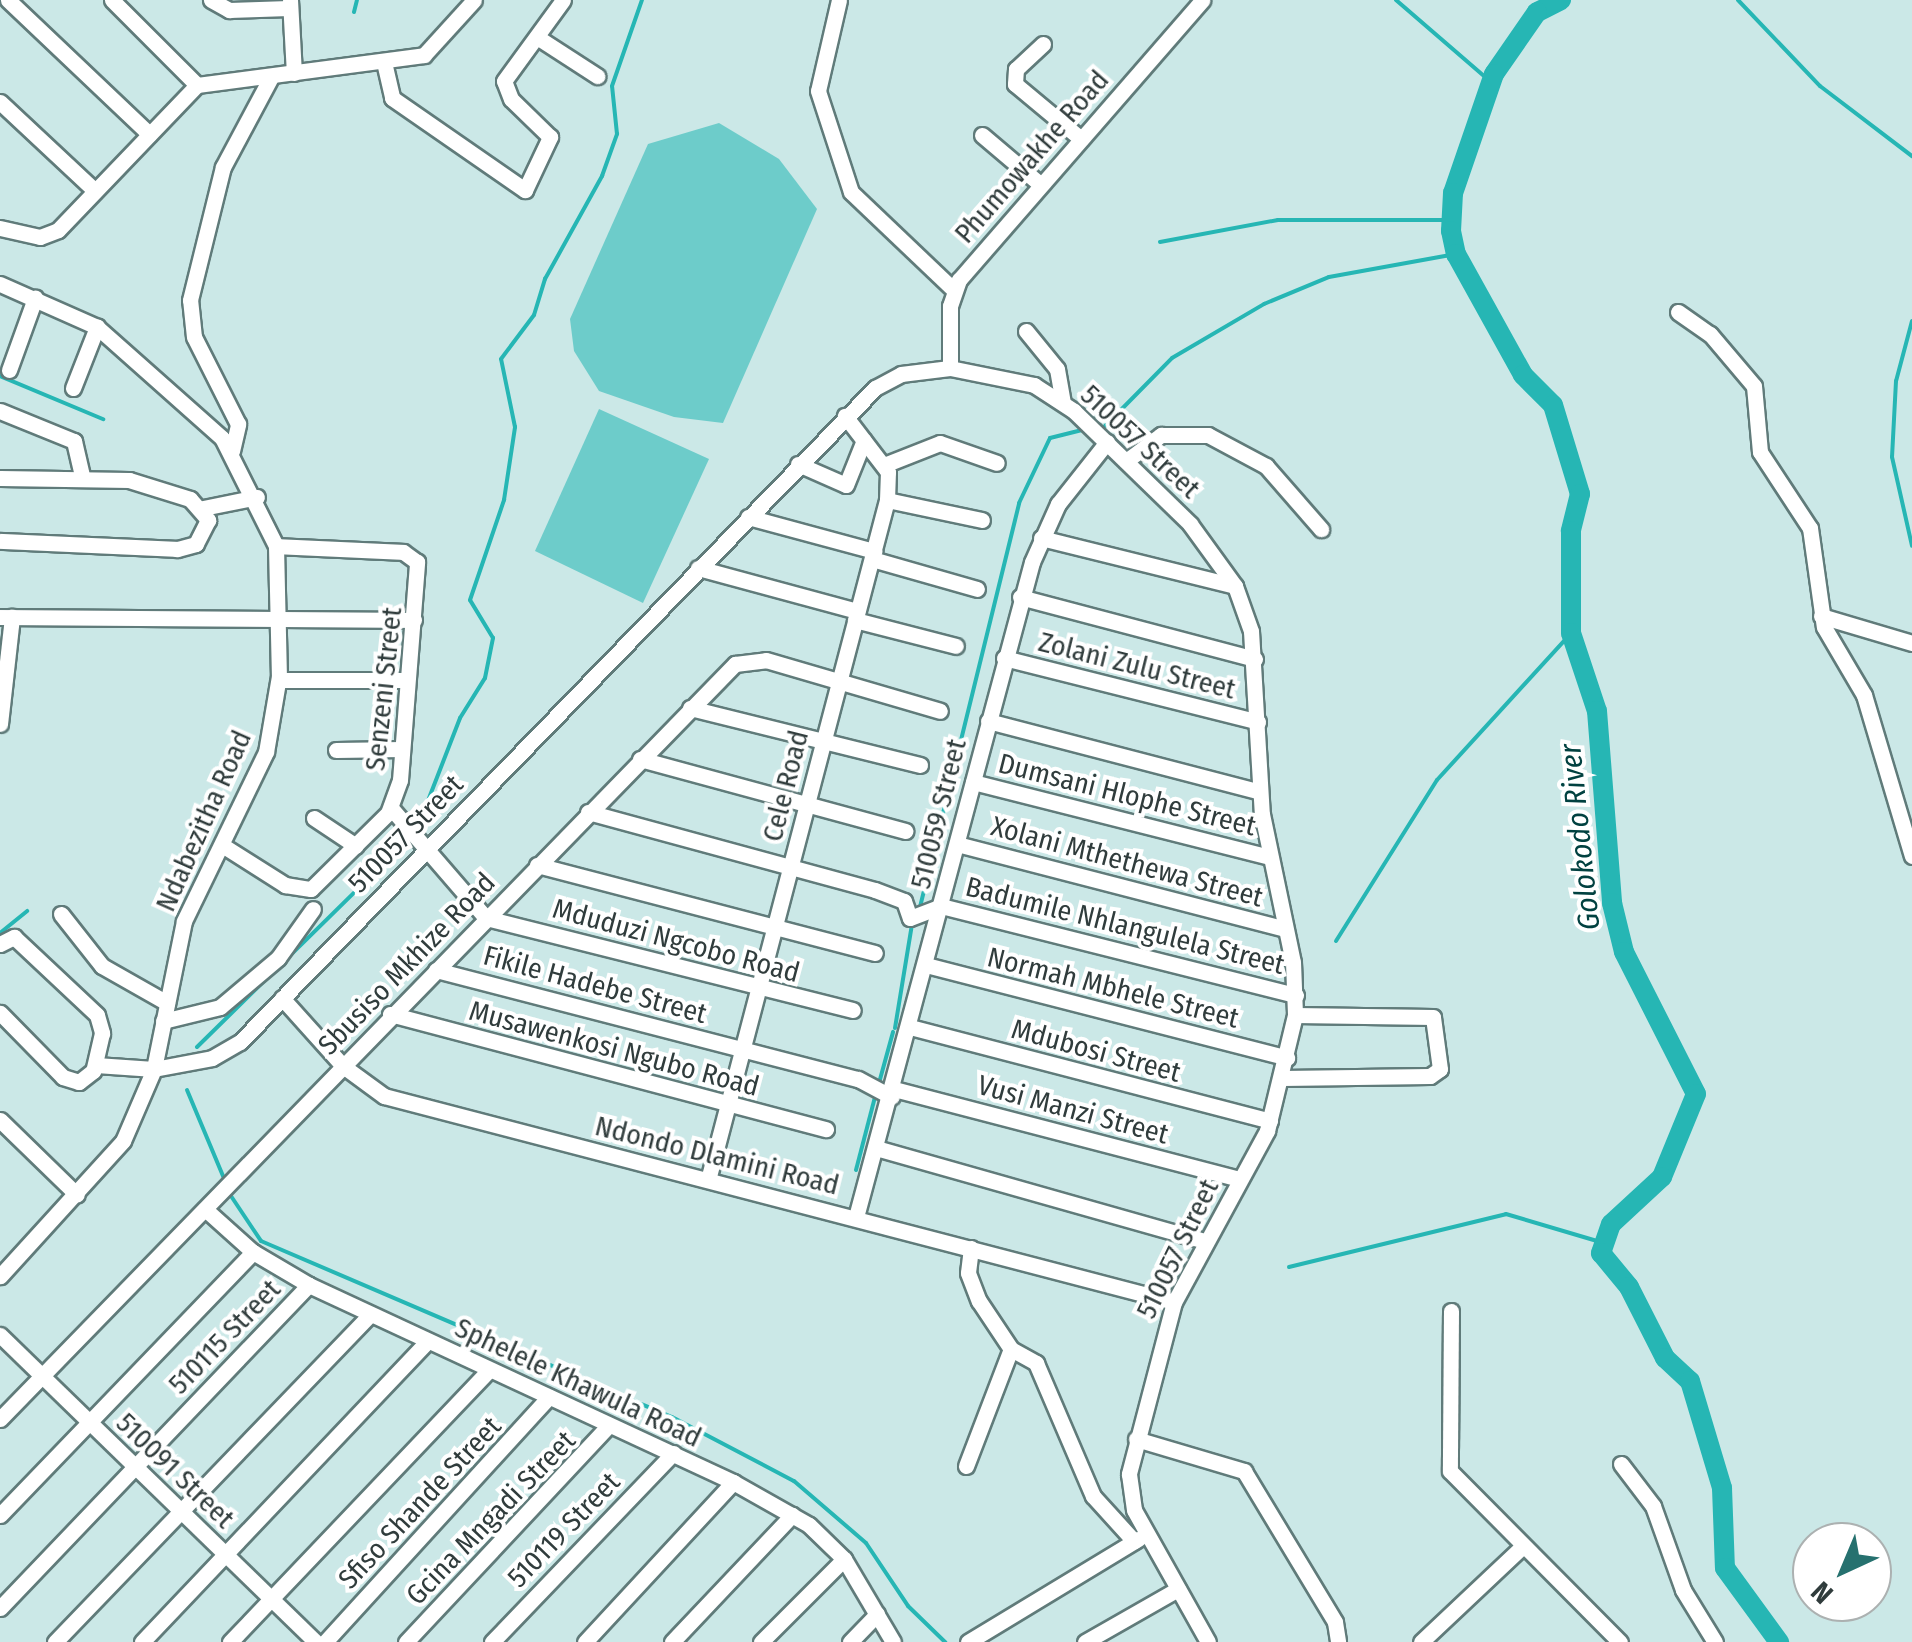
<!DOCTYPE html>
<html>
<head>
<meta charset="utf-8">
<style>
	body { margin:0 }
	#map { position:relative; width:1912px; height:1642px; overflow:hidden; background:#cbe8e7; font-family:"Fira Sans Condensed",sans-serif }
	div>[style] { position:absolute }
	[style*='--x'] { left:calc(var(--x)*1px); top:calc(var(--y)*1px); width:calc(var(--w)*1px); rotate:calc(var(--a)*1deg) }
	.green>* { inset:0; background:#6dccca }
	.stream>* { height:4px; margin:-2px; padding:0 2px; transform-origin:2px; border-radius:2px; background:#26b6b4 }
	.river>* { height:20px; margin:-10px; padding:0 10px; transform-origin:10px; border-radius:10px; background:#26b6b4 }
	.roads { filter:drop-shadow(2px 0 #607b7a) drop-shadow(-2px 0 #607b7a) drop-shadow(0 2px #607b7a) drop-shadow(0 -2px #607b7a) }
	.minor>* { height:15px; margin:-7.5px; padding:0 7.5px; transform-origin:7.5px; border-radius:7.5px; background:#fff }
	span { translate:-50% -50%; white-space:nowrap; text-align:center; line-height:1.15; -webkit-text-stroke:8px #fff; paint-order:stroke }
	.street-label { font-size:28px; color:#303c3c }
	.water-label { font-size:30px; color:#014140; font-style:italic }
	.north { position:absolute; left:1792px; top:1522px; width:100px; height:100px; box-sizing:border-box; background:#fff; border:2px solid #acb1b1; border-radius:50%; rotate:224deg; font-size:28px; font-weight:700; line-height:40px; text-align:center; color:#303c3c }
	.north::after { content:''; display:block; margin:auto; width:35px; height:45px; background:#26716f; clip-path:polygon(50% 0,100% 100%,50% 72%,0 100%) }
</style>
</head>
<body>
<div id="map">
	<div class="green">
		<div style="clip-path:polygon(719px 123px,779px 159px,817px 209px,723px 423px,674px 417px,599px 391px,574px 351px,570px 319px,648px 144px)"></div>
		<div style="clip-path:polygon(599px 409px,709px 459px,643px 603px,535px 551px)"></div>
	</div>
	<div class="stream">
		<div style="--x:1396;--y:0;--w:125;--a:40.8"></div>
		<div style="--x:1738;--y:0;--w:119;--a:46.4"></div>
		<div style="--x:1820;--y:86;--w:116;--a:37.3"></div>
		<div style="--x:354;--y:12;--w:12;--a:-76"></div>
		<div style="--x:1160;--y:242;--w:120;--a:-10.6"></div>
		<div style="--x:1278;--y:220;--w:174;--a:0"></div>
		<div style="--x:1912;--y:321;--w:62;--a:104.9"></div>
		<div style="--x:1896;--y:381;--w:76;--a:93"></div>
		<div style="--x:1892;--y:457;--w:91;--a:77.3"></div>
		<div style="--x:0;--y:376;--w:112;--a:22.7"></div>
		<div style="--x:1105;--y:426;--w:95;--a:-45.4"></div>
		<div style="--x:1172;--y:358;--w:107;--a:-30.4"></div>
		<div style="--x:1264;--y:304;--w:70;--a:-22.6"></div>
		<div style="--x:1329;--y:277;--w:129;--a:-10.3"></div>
		<div style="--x:417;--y:829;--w:119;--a:-68.8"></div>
		<div style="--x:460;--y:718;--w:47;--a:-58"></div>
		<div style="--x:485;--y:678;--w:41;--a:-78.7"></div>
		<div style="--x:493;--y:638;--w:44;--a:-121.2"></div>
		<div style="--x:470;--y:600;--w:106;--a:-71.2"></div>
		<div style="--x:504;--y:500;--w:74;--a:-81.4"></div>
		<div style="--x:515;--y:427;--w:69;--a:-101.6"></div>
		<div style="--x:501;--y:359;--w:55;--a:-53.1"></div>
		<div style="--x:534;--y:315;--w:38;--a:-73"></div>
		<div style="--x:545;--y:279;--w:118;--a:-61"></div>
		<div style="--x:602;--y:176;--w:45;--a:-70.3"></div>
		<div style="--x:617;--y:134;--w:48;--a:-95.9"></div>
		<div style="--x:612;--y:86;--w:91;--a:-70.8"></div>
		<div style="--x:920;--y:907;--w:416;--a:-76.2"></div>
		<div style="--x:1019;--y:503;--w:72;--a:-64.5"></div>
		<div style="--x:1050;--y:438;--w:34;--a:-14"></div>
		<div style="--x:0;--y:933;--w:35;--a:-39"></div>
		<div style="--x:1336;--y:941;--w:190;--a:-57.9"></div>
		<div style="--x:1437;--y:780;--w:199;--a:-47.6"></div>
		<div style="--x:895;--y:1028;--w:105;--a:-80.7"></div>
		<div style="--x:197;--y:1047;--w:298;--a:-44.5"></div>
		<div style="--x:879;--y:1083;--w:53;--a:-74.6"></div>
		<div style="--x:187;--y:1090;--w:99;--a:67.3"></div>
		<div style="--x:856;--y:1170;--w:80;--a:-75.4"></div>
		<div style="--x:231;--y:1196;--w:54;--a:56.3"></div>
		<div style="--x:261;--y:1241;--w:447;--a:23.2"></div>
		<div style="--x:672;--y:1417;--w:138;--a:27.7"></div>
		<div style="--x:794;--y:1481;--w:95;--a:40.7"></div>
		<div style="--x:866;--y:1543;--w:76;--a:56.3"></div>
		<div style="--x:908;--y:1606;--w:52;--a:44.2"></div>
		<div style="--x:1289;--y:1267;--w:223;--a:-13.7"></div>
		<div style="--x:1506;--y:1214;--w:102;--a:16.5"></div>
	</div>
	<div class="river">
		<div style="--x:1561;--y:0;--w:27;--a:153"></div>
		<div style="--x:1537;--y:12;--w:75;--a:124.7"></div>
		<div style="--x:1494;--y:74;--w:126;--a:109"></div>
		<div style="--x:1453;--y:193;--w:38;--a:93"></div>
		<div style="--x:1451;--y:231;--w:24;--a:78"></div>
		<div style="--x:1456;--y:254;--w:138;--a:61"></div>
		<div style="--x:1523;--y:375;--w:42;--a:45"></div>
		<div style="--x:1553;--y:405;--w:93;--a:73.1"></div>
		<div style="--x:1580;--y:494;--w:38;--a:104"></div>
		<div style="--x:1571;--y:531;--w:102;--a:90"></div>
		<div style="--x:1571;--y:633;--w:82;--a:71.6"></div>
		<div style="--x:1597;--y:711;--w:193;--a:85.5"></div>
		<div style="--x:1612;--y:903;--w:50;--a:76.2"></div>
		<div style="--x:1624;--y:952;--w:159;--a:63.1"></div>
		<div style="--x:1696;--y:1094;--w:90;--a:112.3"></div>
		<div style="--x:1662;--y:1177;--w:69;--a:137.3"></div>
		<div style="--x:1611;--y:1224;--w:31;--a:109"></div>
		<div style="--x:1601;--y:1253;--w:44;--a:50.5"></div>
		<div style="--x:1629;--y:1287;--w:80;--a:63.1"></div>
		<div style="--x:1665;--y:1358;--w:34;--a:43"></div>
		<div style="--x:1690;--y:1381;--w:112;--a:73.3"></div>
		<div style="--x:1722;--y:1488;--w:80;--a:87.9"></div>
		<div style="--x:1725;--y:1568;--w:92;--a:53.9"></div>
	</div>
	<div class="roads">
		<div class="minor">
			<div style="--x:8;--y:0;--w:195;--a:43.5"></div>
			<div style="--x:112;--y:0;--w:120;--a:45"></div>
			<div style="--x:211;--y:0;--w:21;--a:29"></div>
			<div style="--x:229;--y:10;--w:60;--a:-1.9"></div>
			<div style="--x:290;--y:0;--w:73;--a:86.9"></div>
			<div style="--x:839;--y:0;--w:93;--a:103"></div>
			<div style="--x:818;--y:91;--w:106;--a:71.9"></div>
			<div style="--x:851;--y:192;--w:142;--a:43.6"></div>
			<div style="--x:537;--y:37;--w:72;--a:33"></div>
			<div style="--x:1043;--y:44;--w:37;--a:137"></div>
			<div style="--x:1016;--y:69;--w:15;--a:94"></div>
			<div style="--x:1015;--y:84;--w:86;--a:39.8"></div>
			<div style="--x:384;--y:62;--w:37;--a:77"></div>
			<div style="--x:392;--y:98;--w:162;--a:34.7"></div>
			<div style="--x:525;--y:190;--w:59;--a:-64.7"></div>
			<div style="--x:550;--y:137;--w:54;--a:-135.7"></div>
			<div style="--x:511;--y:99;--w:19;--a:-111"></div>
			<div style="--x:504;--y:81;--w:100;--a:-53.9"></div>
			<div style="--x:197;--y:85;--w:229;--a:-7.5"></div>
			<div style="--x:424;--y:55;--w:74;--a:-47.7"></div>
			<div style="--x:0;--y:102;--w:130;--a:43.1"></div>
			<div style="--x:982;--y:135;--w:77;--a:40.3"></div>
			<div style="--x:0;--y:228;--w:41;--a:12.7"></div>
			<div style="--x:40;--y:237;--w:19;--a:-21"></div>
			<div style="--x:58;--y:230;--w:201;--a:-46.2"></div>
			<div style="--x:0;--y:284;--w:106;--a:23.9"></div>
			<div style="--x:97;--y:327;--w:167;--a:41.6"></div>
			<div style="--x:222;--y:438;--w:121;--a:63.4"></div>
			<div style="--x:276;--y:546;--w:130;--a:88.7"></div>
			<div style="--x:279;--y:676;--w:77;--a:99.7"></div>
			<div style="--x:266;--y:752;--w:188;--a:115.9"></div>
			<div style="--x:184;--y:921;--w:151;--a:101.5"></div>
			<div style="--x:154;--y:1069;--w:78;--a:113.3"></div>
			<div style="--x:123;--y:1141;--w:183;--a:132.3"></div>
			<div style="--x:1678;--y:312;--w:39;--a:35"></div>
			<div style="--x:1710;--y:334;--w:68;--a:49.8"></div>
			<div style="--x:1754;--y:386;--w:66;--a:84.8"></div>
			<div style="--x:1760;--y:452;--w:91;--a:56.7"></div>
			<div style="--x:1810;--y:528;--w:100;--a:82"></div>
			<div style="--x:1824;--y:627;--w:79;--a:59.5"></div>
			<div style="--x:1864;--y:695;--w:168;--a:73.4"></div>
			<div style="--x:1026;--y:331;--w:49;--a:50.8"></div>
			<div style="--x:1057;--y:369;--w:34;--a:80"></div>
			<div style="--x:950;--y:368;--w:62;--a:-90"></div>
			<div style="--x:950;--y:306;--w:28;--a:-71"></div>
			<div style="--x:959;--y:280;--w:371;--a:-49"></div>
			<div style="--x:9;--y:370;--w:77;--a:-70.1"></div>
			<div style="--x:73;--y:388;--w:66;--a:-68.5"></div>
			<div style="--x:0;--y:411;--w:80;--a:22.1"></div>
			<div style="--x:74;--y:441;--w:37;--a:77"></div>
			<div style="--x:232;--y:451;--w:28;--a:-77"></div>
			<div style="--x:238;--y:424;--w:97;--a:-116.8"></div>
			<div style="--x:194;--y:337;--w:37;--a:-96"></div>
			<div style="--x:190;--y:300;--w:137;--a:-76.1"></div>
			<div style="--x:223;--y:167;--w:102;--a:-61.9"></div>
			<div style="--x:1126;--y:461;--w:44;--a:-36.6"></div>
			<div style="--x:1161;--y:435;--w:47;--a:0"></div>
			<div style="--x:1208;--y:435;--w:66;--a:28.1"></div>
			<div style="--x:1266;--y:466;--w:84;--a:48.9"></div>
			<div style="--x:798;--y:464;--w:52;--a:23.6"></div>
			<div style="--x:846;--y:485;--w:48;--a:-68.2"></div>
			<div style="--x:884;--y:465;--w:60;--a:-21.4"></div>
			<div style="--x:940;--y:443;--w:60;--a:19.3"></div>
			<div style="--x:0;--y:478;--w:129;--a:0.9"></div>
			<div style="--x:129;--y:480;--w:64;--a:17.3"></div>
			<div style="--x:190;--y:499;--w:28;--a:49"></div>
			<div style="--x:208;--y:520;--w:27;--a:117"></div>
			<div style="--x:196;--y:544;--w:20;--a:165"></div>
			<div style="--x:177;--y:549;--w:177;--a:-177.4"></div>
			<div style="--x:887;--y:500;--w:97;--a:11.9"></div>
			<div style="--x:203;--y:508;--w:55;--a:-11.5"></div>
			<div style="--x:748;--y:517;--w:131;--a:15.1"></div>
			<div style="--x:1041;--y:538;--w:200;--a:13.9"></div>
			<div style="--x:872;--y:559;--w:109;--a:15.9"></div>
			<div style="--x:698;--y:568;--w:165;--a:15.1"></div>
			<div style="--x:1020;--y:597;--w:243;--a:14.8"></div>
			<div style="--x:1821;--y:616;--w:95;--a:16.5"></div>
			<div style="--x:0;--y:617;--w:414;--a:0.4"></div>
			<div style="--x:855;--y:620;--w:104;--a:14.4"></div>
			<div style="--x:1004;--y:658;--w:262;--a:14.1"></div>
			<div style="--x:279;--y:680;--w:128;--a:0"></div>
			<div style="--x:690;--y:708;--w:237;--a:13.9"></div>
			<div style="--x:988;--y:721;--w:281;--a:14.6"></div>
			<div style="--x:0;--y:724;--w:108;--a:-83.6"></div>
			<div style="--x:336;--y:750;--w:66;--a:-0.9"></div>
			<div style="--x:640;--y:759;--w:275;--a:15.2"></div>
			<div style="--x:973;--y:782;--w:305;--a:14.2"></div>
			<div style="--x:391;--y:808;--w:145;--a:49.2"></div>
			<div style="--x:486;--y:918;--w:378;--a:14.1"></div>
			<div style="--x:588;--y:812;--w:297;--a:15.2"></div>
			<div style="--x:875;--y:890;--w:31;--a:21"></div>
			<div style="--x:904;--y:901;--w:18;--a:71"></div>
			<div style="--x:910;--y:918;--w:33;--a:-21"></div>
			<div style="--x:941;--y:906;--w:366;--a:14.1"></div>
			<div style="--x:314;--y:818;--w:50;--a:33.7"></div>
			<div style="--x:957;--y:844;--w:339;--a:14.5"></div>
			<div style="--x:222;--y:845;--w:75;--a:32.4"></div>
			<div style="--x:285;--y:885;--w:26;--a:9"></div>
			<div style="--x:311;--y:889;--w:108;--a:-44.6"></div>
			<div style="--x:388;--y:813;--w:35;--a:-70"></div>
			<div style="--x:400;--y:780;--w:219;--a:-85.5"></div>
			<div style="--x:417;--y:562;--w:17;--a:-144"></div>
			<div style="--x:403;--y:552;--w:127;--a:-177.3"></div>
			<div style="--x:537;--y:865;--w:349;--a:14.6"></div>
			<div style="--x:61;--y:914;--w:66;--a:51.7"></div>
			<div style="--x:102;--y:966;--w:75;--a:29.6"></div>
			<div style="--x:0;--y:944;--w:16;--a:-27"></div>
			<div style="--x:14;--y:937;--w:114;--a:43.2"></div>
			<div style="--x:97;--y:1015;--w:19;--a:74"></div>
			<div style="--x:102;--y:1033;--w:39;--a:103"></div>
			<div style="--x:93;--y:1071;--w:18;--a:142"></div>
			<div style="--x:79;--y:1082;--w:17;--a:-163"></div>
			<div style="--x:63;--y:1077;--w:90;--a:-134.5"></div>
			<div style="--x:926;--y:965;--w:373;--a:14.4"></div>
			<div style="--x:436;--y:970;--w:436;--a:14.5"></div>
			<div style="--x:858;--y:1079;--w:38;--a:28"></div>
			<div style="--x:282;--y:998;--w:91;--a:48.1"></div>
			<div style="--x:343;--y:1066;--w:51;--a:36.2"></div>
			<div style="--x:384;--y:1096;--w:816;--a:14.61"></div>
			<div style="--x:390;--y:1014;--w:451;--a:14.8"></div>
			<div style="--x:163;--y:1021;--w:59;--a:-13.8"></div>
			<div style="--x:220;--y:1007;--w:76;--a:-40.2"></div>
			<div style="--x:278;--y:958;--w:60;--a:-54.5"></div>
			<div style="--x:910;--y:1027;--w:372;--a:14.6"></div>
			<div style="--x:96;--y:1065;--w:58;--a:3.9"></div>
			<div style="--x:154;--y:1069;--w:59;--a:-10.7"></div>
			<div style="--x:212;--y:1058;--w:32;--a:-30"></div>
			<div style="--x:240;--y:1042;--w:912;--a:-45.84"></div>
			<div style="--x:875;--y:388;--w:30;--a:-28"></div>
			<div style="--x:901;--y:374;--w:49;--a:-7"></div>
			<div style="--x:950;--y:368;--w:86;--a:11.4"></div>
			<div style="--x:1034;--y:385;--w:48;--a:33"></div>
			<div style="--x:1074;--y:411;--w:162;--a:44.2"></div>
			<div style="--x:1190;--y:524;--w:77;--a:54"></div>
			<div style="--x:1235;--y:586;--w:48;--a:70.4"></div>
			<div style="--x:1251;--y:631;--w:183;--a:86.6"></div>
			<div style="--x:1262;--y:814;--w:151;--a:78.2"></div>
			<div style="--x:1293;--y:962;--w:53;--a:87.8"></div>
			<div style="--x:1295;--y:1015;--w:119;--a:103.6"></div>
			<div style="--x:1267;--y:1131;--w:195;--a:118.5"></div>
			<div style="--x:1174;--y:1302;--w:178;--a:104.7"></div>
			<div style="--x:1129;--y:1474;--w:36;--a:82"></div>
			<div style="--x:1134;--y:1510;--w:151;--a:60.7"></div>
			<div style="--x:1282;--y:1078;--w:148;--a:-0.8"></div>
			<div style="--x:1430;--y:1076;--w:12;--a:-35"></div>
			<div style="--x:1440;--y:1069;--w:52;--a:-97.7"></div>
			<div style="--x:1433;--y:1017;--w:138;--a:-179.2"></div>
			<div style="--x:894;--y:1089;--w:357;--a:14.6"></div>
			<div style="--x:0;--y:1120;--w:107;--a:44.2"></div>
			<div style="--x:876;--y:1148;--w:342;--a:15.8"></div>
			<div style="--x:708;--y:1180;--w:703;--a:-75.25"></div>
			<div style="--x:887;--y:500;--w:28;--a:-88"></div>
			<div style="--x:888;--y:472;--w:71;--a:-127.5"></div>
			<div style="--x:205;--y:1209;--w:64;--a:41.9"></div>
			<div style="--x:253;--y:1252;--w:65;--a:30.5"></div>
			<div style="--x:309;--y:1285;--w:468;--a:24.9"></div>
			<div style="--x:733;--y:1482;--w:87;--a:29.5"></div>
			<div style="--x:809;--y:1525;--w:49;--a:44.2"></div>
			<div style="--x:844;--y:1559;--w:96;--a:59.4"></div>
			<div style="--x:856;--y:1217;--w:678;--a:-74.96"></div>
			<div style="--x:1032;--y:562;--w:64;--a:-65.9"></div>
			<div style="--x:1058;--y:504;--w:79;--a:-51.7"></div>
			<div style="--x:971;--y:1248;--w:25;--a:97"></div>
			<div style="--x:968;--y:1273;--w:30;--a:69"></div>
			<div style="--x:979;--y:1301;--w:58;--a:56.3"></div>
			<div style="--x:1011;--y:1349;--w:29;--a:29"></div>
			<div style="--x:1036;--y:1363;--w:145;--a:66.8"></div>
			<div style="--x:1093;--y:1496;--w:61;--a:47.7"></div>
			<div style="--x:1451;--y:1311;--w:160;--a:90.4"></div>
			<div style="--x:1450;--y:1471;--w:241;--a:45.2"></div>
			<div style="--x:0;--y:1335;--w:441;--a:44.2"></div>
			<div style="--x:0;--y:1419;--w:1054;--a:-45.77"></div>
			<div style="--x:735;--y:664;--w:31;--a:-7"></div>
			<div style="--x:766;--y:660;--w:181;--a:16.3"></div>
			<div style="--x:1136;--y:1439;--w:113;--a:16.5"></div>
			<div style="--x:1244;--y:1471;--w:176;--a:58.9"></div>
			<div style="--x:1335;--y:1622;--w:20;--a:81"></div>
			<div style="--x:1621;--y:1464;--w:53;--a:52.7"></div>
			<div style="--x:1653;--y:1506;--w:89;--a:70.3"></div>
			<div style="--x:1683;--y:1590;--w:61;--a:58.4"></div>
			<div style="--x:966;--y:1466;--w:125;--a:-69"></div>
			<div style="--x:0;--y:1515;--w:365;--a:-46.1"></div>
			<div style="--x:0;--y:1608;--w:447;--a:-46.3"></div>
			<div style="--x:55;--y:1642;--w:455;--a:-46.1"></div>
			<div style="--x:142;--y:1642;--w:415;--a:-46.5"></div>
			<div style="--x:230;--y:1642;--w:376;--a:-46.4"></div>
			<div style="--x:325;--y:1642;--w:332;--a:-47.6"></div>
			<div style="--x:406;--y:1642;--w:297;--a:-46.9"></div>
			<div style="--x:492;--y:1642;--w:262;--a:-46.2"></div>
			<div style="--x:585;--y:1642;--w:218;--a:-47.2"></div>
			<div style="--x:672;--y:1642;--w:175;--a:-46.6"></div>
			<div style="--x:761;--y:1642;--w:117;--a:-45"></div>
			<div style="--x:850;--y:1642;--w:39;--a:-46"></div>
			<div style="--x:968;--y:1642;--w:199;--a:-31.2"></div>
			<div style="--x:1085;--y:1642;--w:107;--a:-29.7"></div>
			<div style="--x:1421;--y:1642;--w:140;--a:-43.3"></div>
		</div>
	</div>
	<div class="street-label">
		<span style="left:1032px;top:157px;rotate:-49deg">Phumowakhe Road</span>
		<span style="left:1140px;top:442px;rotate:43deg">510057 Street</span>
		<span style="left:1137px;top:666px;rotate:14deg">Zolani Zulu Street</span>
		<span style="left:384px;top:689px;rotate:-84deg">Senzeni Street</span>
		<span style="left:786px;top:786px;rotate:-76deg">Cele Road</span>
		<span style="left:1127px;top:795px;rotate:14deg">Dumsani Hlophe Street</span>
		<span style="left:939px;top:814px;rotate:-76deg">510059 Street</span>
		<span style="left:204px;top:821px;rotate:-66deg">Ndabezitha Road</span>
		<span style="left:406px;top:834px;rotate:-46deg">510057 Street</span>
		<span style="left:1127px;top:862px;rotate:15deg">Xolani Mthethewa Street</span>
		<span style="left:1125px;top:926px;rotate:14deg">Badumile Nhlangulela Street</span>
		<span style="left:676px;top:941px;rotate:15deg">Mduduzi Ngcobo Road</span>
		<span style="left:407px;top:964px;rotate:-46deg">Sbusiso Mkhize Road</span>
		<span style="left:595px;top:985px;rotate:15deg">Fikile Hadebe Street</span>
		<span style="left:1113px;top:988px;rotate:14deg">Normah Mbhele Street</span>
		<span style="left:614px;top:1049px;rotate:15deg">Musawenkosi Ngubo Road</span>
		<span style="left:1096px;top:1051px;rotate:15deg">Mdubosi Street</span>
		<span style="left:1073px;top:1110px;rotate:15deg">Vusi Manzi Street</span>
		<span style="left:717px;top:1156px;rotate:14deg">Ndondo Dlamini Road</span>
		<span style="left:1178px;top:1249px;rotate:-64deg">510057 Street</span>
		<span style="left:225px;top:1337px;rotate:-46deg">510115 Street</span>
		<span style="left:578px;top:1383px;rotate:25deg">Sphelele Khawula Road</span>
		<span style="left:175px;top:1471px;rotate:44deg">510091 Street</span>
		<span style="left:420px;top:1503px;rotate:-47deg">Sfiso Shande Street</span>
		<span style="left:491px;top:1518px;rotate:-46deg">Gcina Mngadi Street</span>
		<span style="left:564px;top:1530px;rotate:-46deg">510119 Street</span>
	</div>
	<div class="water-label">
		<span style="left:1580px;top:837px;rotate:-96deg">Golokodo River</span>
	</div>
	<div class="north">N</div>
</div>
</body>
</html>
